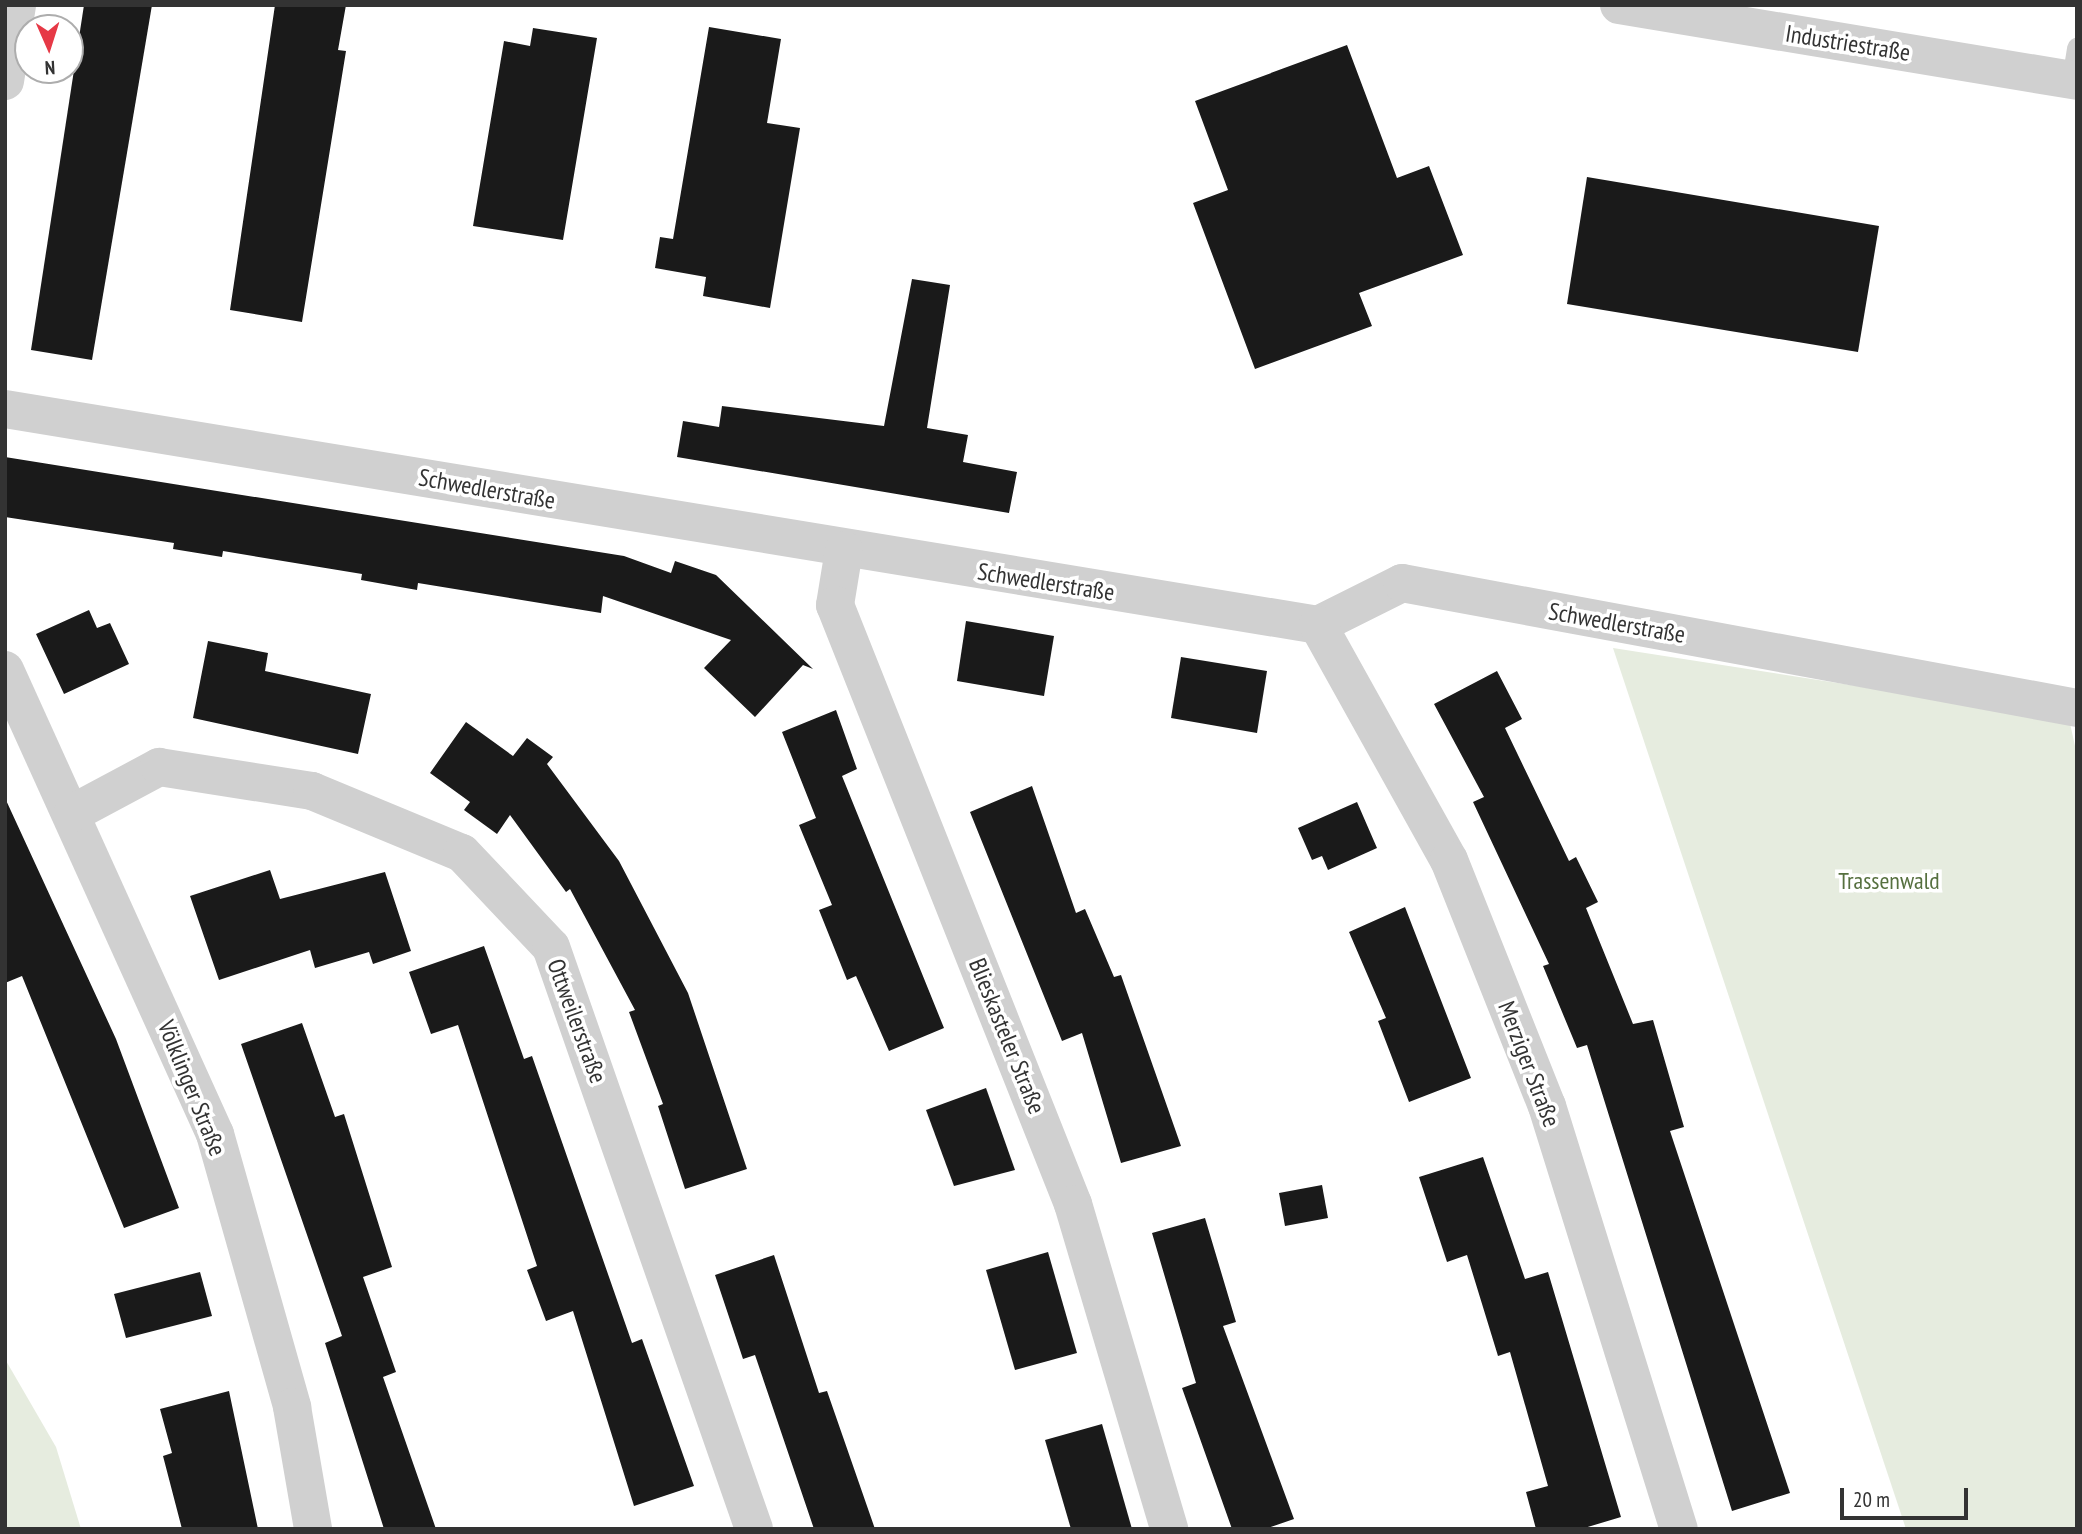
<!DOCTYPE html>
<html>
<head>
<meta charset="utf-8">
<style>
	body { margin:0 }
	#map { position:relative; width:2082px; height:1534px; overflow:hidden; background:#fff; font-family:"PT Sans Narrow",sans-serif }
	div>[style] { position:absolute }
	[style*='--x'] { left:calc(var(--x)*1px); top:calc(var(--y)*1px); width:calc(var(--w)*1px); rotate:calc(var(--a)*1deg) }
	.green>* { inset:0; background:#e6ecdf }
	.building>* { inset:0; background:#1a1a1a }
	.service>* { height:21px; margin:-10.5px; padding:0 10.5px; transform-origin:10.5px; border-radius:10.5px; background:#d0d0d0 }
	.minor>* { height:38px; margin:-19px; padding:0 19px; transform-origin:19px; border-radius:19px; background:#d0d0d0 }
	.tertiary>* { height:38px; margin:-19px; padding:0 19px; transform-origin:19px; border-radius:19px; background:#d0d0d0 }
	span { translate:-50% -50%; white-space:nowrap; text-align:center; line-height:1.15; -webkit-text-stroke:7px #fff; paint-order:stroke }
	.street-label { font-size:24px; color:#333 }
	.park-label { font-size:24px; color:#56703f }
	.frame { position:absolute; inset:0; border:7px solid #333; pointer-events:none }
	.north { position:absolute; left:14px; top:14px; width:70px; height:70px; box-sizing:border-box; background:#fff; border:2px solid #adadad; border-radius:50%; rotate:177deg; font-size:19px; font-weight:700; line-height:28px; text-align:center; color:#333 }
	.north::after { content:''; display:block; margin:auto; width:24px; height:32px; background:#e63946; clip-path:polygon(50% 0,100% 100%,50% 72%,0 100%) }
	.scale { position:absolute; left:1840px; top:1488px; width:128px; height:32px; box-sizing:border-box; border:4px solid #333; border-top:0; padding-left:9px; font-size:21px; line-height:24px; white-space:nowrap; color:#333; -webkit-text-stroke:5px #fff; paint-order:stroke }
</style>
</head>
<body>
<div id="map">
	<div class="green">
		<div style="clip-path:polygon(1613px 648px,2069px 719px,2077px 755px,2077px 1529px,1906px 1529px)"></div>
		<div style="clip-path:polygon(5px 1359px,56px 1447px,81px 1529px,5px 1529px)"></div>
	</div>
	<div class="building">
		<div style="clip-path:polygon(84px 5px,152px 5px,92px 360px,31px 350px)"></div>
		<div style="clip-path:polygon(275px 5px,346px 5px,338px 50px,346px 51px,302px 322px,230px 310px)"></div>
		<div style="clip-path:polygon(709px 27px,781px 39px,767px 123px,800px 128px,770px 308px,703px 296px,706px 277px,655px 268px,660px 237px,673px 239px)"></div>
		<div style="clip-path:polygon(533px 28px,597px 38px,563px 240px,473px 226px,504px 41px,530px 46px)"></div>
		<div style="clip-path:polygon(1347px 45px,1397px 178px,1429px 166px,1463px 255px,1359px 293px,1372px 326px,1255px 369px,1193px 203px,1228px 190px,1195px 101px)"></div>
		<div style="clip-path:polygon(1587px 177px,1879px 226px,1858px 352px,1567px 304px)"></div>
		<div style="clip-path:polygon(912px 279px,950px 285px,927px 428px,968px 435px,963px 462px,1017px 472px,1009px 513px,677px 457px,683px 421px,719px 427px,722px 406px,884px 426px)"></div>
		<div style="clip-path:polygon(5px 457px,624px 556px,671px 573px,675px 561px,716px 575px,813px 669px,803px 665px,755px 717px,704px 668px,731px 640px,603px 596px,601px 613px,418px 583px,417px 590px,361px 580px,362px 574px,223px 551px,222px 557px,173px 549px,174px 543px,5px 517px)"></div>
		<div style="clip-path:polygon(89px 610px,97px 628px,110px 623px,129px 664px,64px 694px,36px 634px)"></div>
		<div style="clip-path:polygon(966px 621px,1054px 636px,1044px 696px,957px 681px)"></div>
		<div style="clip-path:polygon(208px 641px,268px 653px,265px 671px,371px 694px,358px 754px,193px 718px)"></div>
		<div style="clip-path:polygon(1181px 657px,1267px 671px,1257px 733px,1171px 718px)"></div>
		<div style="clip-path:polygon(1497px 671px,1522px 719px,1505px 728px,1569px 861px,1576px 857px,1598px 902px,1586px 908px,1633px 1024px,1653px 1020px,1684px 1127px,1670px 1131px,1790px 1493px,1732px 1511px,1587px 1045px,1577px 1048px,1543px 966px,1549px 964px,1473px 802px,1484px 797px,1434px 704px)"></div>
		<div style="clip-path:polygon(836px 710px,857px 769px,842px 776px,944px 1028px,889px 1051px,856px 976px,847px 980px,819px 910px,832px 905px,799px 825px,816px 818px,782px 732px)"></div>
		<div style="clip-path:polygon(466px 722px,513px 756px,527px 738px,553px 757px,547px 764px,619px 861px,688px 993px,747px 1169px,685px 1189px,658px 1106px,663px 1104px,629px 1012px,635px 1010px,570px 889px,566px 892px,510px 815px,497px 834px,464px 810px,470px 802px,430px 773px)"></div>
		<div style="clip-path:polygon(1032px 786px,1076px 913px,1085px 909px,1114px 977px,1121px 975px,1181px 1146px,1121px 1163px,1082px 1033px,1062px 1041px,970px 812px)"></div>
		<div style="clip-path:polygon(5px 798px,116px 1039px,179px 1208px,124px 1228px,22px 976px,5px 983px)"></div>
		<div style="clip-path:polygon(1357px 802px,1377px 848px,1328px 870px,1322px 856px,1312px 860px,1298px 828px)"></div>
		<div style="clip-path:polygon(270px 870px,280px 899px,385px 872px,411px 951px,373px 964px,369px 952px,315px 968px,310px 950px,219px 980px,190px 896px)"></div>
		<div style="clip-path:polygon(1405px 907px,1471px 1078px,1409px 1102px,1378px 1021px,1386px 1018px,1349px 932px)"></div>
		<div style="clip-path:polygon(484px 946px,524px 1059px,532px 1056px,632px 1343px,642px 1339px,694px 1486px,634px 1506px,573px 1311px,546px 1321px,527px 1270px,537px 1266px,458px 1025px,431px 1034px,409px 972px)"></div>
		<div style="clip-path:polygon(302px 1023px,335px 1117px,344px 1114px,392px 1267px,363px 1277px,396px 1372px,383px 1377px,436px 1529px,384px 1529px,325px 1343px,342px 1336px,241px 1044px)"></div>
		<div style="clip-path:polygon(986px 1088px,1015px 1170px,954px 1186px,926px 1110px)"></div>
		<div style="clip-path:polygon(1483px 1157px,1525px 1279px,1548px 1272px,1621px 1517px,1581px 1529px,1536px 1529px,1526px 1492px,1548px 1486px,1510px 1352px,1498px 1356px,1467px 1255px,1447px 1262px,1419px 1177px)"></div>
		<div style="clip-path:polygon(1322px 1185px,1328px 1218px,1285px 1226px,1279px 1193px)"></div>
		<div style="clip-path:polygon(1205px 1218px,1236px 1322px,1223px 1326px,1294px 1519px,1265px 1529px,1232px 1529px,1182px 1388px,1196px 1383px,1152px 1233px)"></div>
		<div style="clip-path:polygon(1048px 1252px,1077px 1353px,1015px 1370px,986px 1270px)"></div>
		<div style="clip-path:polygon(774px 1255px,819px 1393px,827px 1391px,875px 1529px,814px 1529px,755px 1355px,743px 1359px,715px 1275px)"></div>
		<div style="clip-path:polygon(200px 1272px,212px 1316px,126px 1338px,114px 1294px)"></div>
		<div style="clip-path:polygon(229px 1391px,258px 1529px,182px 1529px,163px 1456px,172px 1453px,160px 1409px)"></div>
		<div style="clip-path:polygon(1102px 1424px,1132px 1529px,1071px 1529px,1045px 1440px)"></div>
	</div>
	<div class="service">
		<div style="--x:2072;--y:80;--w:33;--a:-81"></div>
	</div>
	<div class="minor">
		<div style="--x:5;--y:81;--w:77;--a:-81"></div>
		<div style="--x:5;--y:409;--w:1331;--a:9.34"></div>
		<div style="--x:1318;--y:625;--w:94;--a:-26.6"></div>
		<div style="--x:1402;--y:583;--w:686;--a:10.49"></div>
		<div style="--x:844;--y:550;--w:56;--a:99.3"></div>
		<div style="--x:835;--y:605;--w:645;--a:68.33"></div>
		<div style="--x:1073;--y:1204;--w:339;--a:73.5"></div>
		<div style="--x:1318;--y:625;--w:269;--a:60.9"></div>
		<div style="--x:1449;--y:860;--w:265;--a:68.3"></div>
		<div style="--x:1547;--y:1106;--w:443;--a:72.7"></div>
		<div style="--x:5;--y:670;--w:509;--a:65.65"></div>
		<div style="--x:215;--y:1134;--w:284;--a:74.2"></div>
		<div style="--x:292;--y:1407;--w:124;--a:80.2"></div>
		<div style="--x:73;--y:813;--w:98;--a:-28.1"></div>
		<div style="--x:159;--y:767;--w:155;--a:8.9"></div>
		<div style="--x:312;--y:791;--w:162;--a:22.5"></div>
		<div style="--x:462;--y:853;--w:129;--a:46.6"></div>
		<div style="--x:551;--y:947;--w:616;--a:70.77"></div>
	</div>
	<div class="tertiary">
		<div style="--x:1619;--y:5;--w:464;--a:9.4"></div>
	</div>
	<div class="street-label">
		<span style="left:1848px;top:43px;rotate:9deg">Industriestraße</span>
		<span style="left:487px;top:489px;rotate:10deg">Schwedlerstraße</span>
		<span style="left:1046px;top:582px;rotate:9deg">Schwedlerstraße</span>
		<span style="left:1617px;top:623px;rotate:10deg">Schwedlerstraße</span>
		<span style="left:577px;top:1021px;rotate:70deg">Ottweilerstraße</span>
		<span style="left:1007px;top:1036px;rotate:68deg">Blieskasteler Straße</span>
		<span style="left:1529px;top:1064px;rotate:69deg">Merziger Straße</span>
		<span style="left:192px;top:1088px;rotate:68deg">Völklinger Straße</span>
	</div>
	<div class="park-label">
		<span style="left:1889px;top:881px">Trassenwald</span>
	</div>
	<div class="frame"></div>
	<div class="north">N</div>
	<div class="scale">20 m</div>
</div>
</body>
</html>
